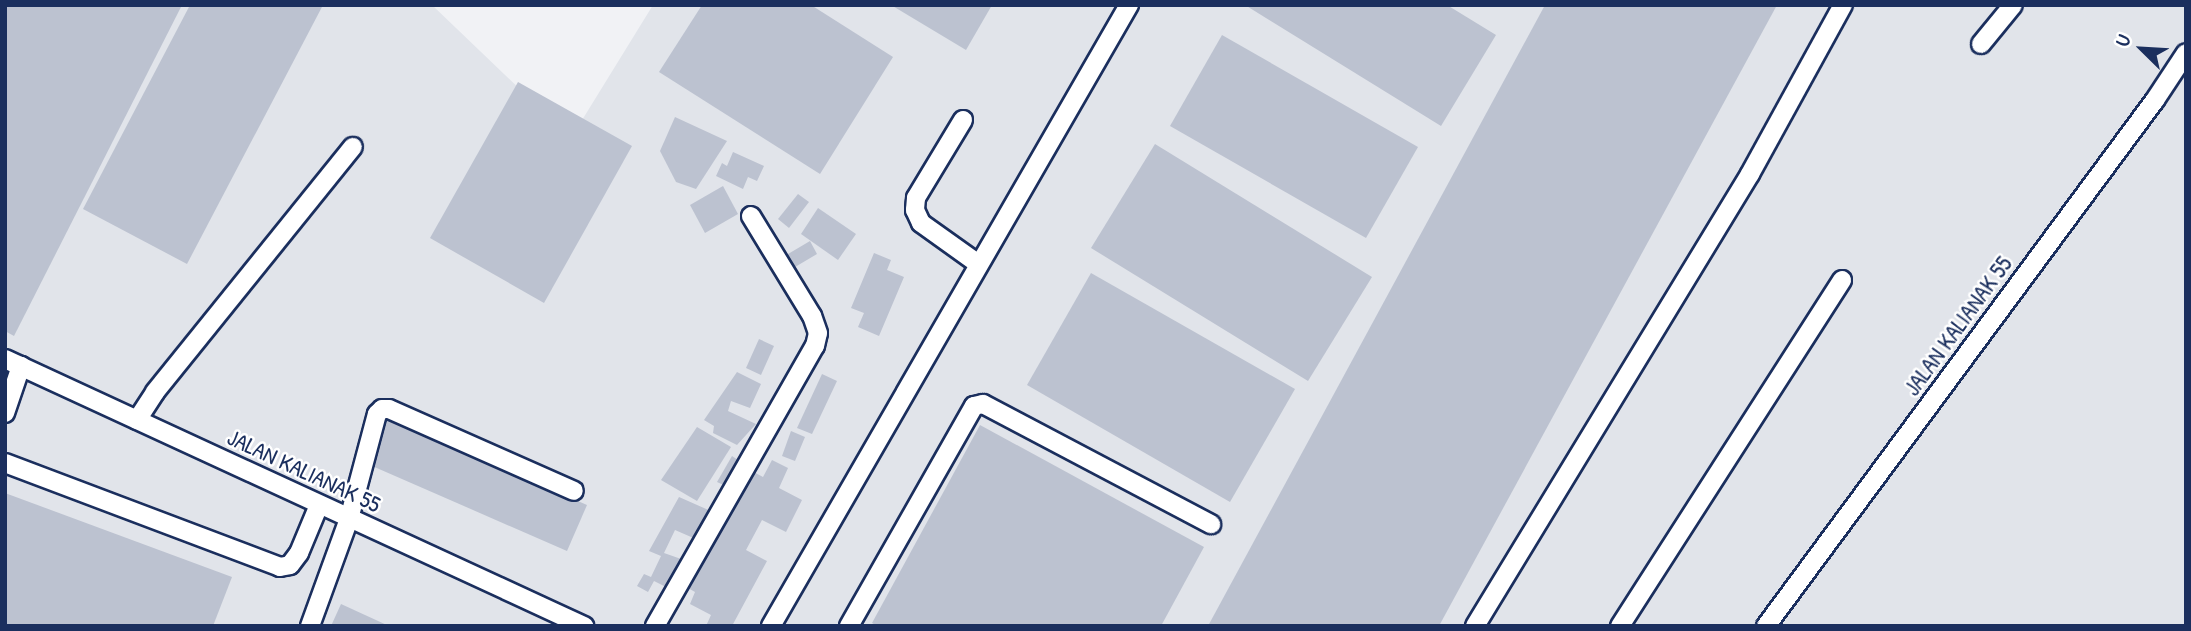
<!DOCTYPE html>
<html>
<head>
<meta charset="utf-8">
<style>
	body { margin:0 }
	#map { position:relative; width:2191px; height:631px; overflow:hidden; background:#f1f2f5; font-family:"Patrick Hand",sans-serif }
	div>[style] { position:absolute }
	[style*='--x'] { left:calc(var(--x)*1px); top:calc(var(--y)*1px); width:calc(var(--w)*1px); rotate:calc(var(--a)*1deg) }
	.built>* { inset:0; background:#e1e4ea }
	.building>* { inset:0; background:#bcc2d0 }
	.roads { filter:drop-shadow(2px 0 #1b2f5e) drop-shadow(-2px 0 #1b2f5e) drop-shadow(0 2px #1b2f5e) drop-shadow(0 -2px #1b2f5e) }
	.lane>* { height:18px; margin:-9px; padding:0 9px; transform-origin:9px; border-radius:9px; background:#fff }
	span { translate:-50% -50%; white-space:nowrap; text-align:center; line-height:1.15; -webkit-text-stroke:5px #fff; paint-order:stroke }
	.street-label { font-size:23px; color:#1b2f5e }
	.frame { position:absolute; inset:0; border:7px solid #1b2f5e; pointer-events:none }
	.north { position:absolute; left:2107px; top:14px; width:70px; height:70px; -webkit-text-stroke:5px #fff; paint-order:stroke; rotate:294deg; font-size:19px; font-weight:700; line-height:28px; text-align:center; color:#1b2f5e }
	.north::after { content:''; display:block; margin:auto; width:24px; height:32px; background:#1b2f5e; clip-path:polygon(50% 0,100% 100%,50% 72%,0 100%) }
</style>
</head>
<body>
<div id="map">
	<div class="built">
		<div style="clip-path:polygon(5px 5px,432px 5px,571px 138px,653px 5px,2186px 5px,2186px 626px,5px 626px)"></div>
	</div>
	<div class="building">
		<div style="clip-path:polygon(5px 5px,182px 5px,14px 336px,5px 331px)"></div>
		<div style="clip-path:polygon(190px 5px,323px 5px,187px 264px,83px 209px)"></div>
		<div style="clip-path:polygon(702px 5px,811px 5px,893px 57px,820px 174px,659px 72px)"></div>
		<div style="clip-path:polygon(891px 5px,992px 5px,966px 50px)"></div>
		<div style="clip-path:polygon(1245px 5px,1447px 5px,1496px 35px,1441px 126px)"></div>
		<div style="clip-path:polygon(1545px 5px,1777px 5px,1439px 626px,1208px 626px)"></div>
		<div style="clip-path:polygon(1222px 35px,1418px 147px,1366px 238px,1170px 126px)"></div>
		<div style="clip-path:polygon(518px 82px,632px 146px,544px 303px,430px 238px)"></div>
		<div style="clip-path:polygon(675px 117px,727px 141px,696px 189px,676px 182px,660px 151px)"></div>
		<div style="clip-path:polygon(1155px 144px,1372px 277px,1308px 381px,1091px 248px)"></div>
		<div style="clip-path:polygon(733px 152px,764px 166px,757px 181px,748px 177px,743px 189px,716px 176px,722px 163px,727px 166px)"></div>
		<div style="clip-path:polygon(723px 186px,738px 214px,705px 233px,690px 205px)"></div>
		<div style="clip-path:polygon(798px 194px,809px 202px,789px 228px,778px 219px)"></div>
		<div style="clip-path:polygon(818px 208px,856px 234px,838px 260px,801px 234px)"></div>
		<div style="clip-path:polygon(810px 241px,817px 254px,790px 270px,783px 257px)"></div>
		<div style="clip-path:polygon(874px 253px,891px 260px,887px 270px,904px 277px,879px 336px,858px 327px,864px 313px,851px 308px)"></div>
		<div style="clip-path:polygon(1091px 273px,1295px 389px,1230px 502px,1027px 385px)"></div>
		<div style="clip-path:polygon(759px 339px,774px 346px,761px 375px,746px 368px)"></div>
		<div style="clip-path:polygon(737px 372px,761px 384px,750px 408px,731px 401px,728px 411px,756px 424px,737px 445px,713px 433px,714px 426px,704px 420px)"></div>
		<div style="clip-path:polygon(822px 374px,837px 381px,812px 434px,797px 428px)"></div>
		<div style="clip-path:polygon(383px 416px,587px 505px,567px 551px,363px 462px)"></div>
		<div style="clip-path:polygon(980px 425px,1204px 547px,1161px 626px,877px 626px,872px 623px)"></div>
		<div style="clip-path:polygon(697px 427px,731px 447px,697px 501px,661px 480px)"></div>
		<div style="clip-path:polygon(791px 431px,805px 437px,795px 461px,782px 456px)"></div>
		<div style="clip-path:polygon(732px 456px,741px 462px,728px 487px,717px 482px)"></div>
		<div style="clip-path:polygon(772px 460px,788px 468px,779px 488px,802px 500px,786px 532px,762px 520px,746px 550px,767px 561px,732px 626px,706px 626px,711px 615px,690px 604px,695px 592px,688px 588px,750px 470px,763px 477px)"></div>
		<div style="clip-path:polygon(5px 493px,232px 577px,213px 626px,5px 626px)"></div>
		<div style="clip-path:polygon(679px 497px,713px 512px,698px 540px,675px 530px,664px 553px,684px 560px,670px 589px,654px 581px,648px 592px,637px 586px,644px 574px,651px 577px,661px 556px,649px 551px)"></div>
		<div style="clip-path:polygon(341px 604px,389px 626px,331px 626px)"></div>
	</div>
	<div class="roads">
		<div class="lane">
			<div style="--x:1981;--y:44;--w:50;--a:-50.6"></div>
			<div style="--x:963;--y:120;--w:91;--a:121.1"></div>
			<div style="--x:916;--y:198;--w:12;--a:95"></div>
			<div style="--x:915;--y:210;--w:14;--a:65"></div>
			<div style="--x:921;--y:223;--w:69;--a:35.5"></div>
			<div style="--x:5;--y:359;--w:638;--a:24.76"></div>
			<div style="--x:5;--y:413;--w:50;--a:-71.2"></div>
			<div style="--x:137;--y:420;--w:33;--a:-57"></div>
			<div style="--x:155;--y:392;--w:315;--a:-51.1"></div>
			<div style="--x:5;--y:463;--w:294;--a:20.7"></div>
			<div style="--x:280;--y:567;--w:10;--a:-11"></div>
			<div style="--x:290;--y:565;--w:15;--a:-53"></div>
			<div style="--x:299;--y:553;--w:52;--a:-67.4"></div>
			<div style="--x:310;--y:626;--w:114;--a:-70"></div>
			<div style="--x:349;--y:519;--w:109;--a:-75.1"></div>
			<div style="--x:377;--y:414;--w:7;--a:-45"></div>
			<div style="--x:382;--y:409;--w:7;--a:0"></div>
			<div style="--x:389;--y:409;--w:202;--a:23.9"></div>
			<div style="--x:655;--y:626;--w:322;--a:-60.3"></div>
			<div style="--x:815;--y:346;--w:13;--a:-77"></div>
			<div style="--x:818;--y:333;--w:18;--a:-109"></div>
			<div style="--x:812;--y:316;--w:117;--a:-121.4"></div>
			<div style="--x:771;--y:626;--w:717;--a:-60.04"></div>
			<div style="--x:849;--y:626;--w:253;--a:-60.4"></div>
			<div style="--x:974;--y:406;--w:9;--a:-13"></div>
			<div style="--x:983;--y:404;--w:258;--a:27.8"></div>
			<div style="--x:1475;--y:626;--w:529;--a:-58.68"></div>
			<div style="--x:1750;--y:174;--w:193;--a:-61.2"></div>
			<div style="--x:1620;--y:626;--w:411;--a:-57.3"></div>
			<div style="--x:1766;--y:626;--w:654;--a:-53.52"></div>
			<div style="--x:2155;--y:100;--w:56;--a:-56.6"></div>
		</div>
	</div>
	<div class="street-label">
		<span style="left:1958px;top:326px;rotate:-54deg">JALAN KALIANAK 55</span>
		<span style="left:304px;top:471px;rotate:25deg">JALAN KALIANAK 55</span>
	</div>
	<div class="frame"></div>
	<div class="north">U</div>
</div>
</body>
</html>
